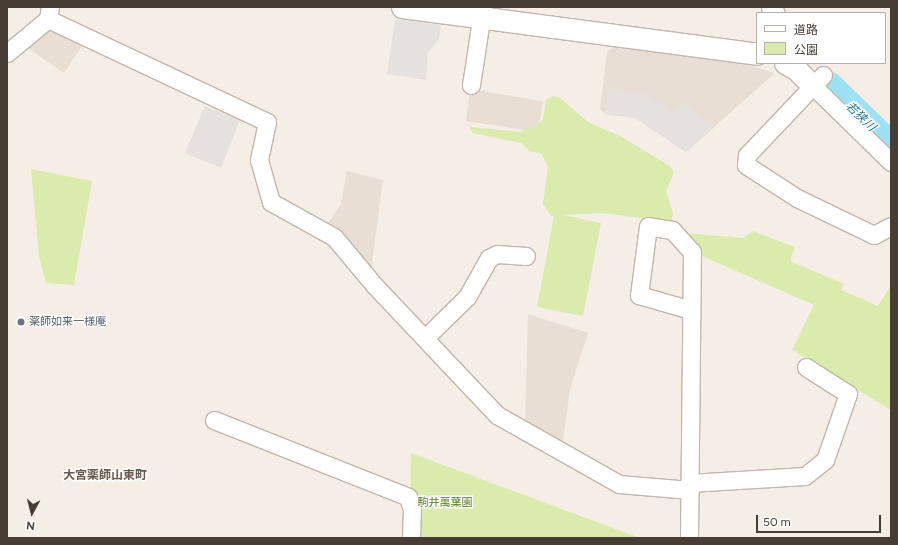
<!DOCTYPE html>
<html>
<head>
<meta charset="utf-8">
<style>
	body { margin:0 }
	#map { position:relative; width:898px; height:545px; overflow:hidden; background:#f4eee6; font-family:Figtree,"Noto Sans JP",sans-serif }
	div>[style] { position:absolute }
	[style*='--x'] { left:calc(var(--x)*1px); top:calc(var(--y)*1px); width:calc(var(--w)*1px); rotate:calc(var(--a)*1deg) }
	.residential>* { inset:0; background:#e8ded4 }
	.green>* { inset:0; background:#daebad }
	.parking>* { inset:0; background:#e5e1df }
	.river>* { height:30px; margin:-15px; padding:0 15px; transform-origin:15px; border-radius:15px; background:#9fe1f4 }
	.roads { filter:drop-shadow(1px 0 #c3b6ab) drop-shadow(-1px 0 #c3b6ab) drop-shadow(0 1px #c3b6ab) drop-shadow(0 -1px #c3b6ab) }
	.minor>* { height:17px; margin:-8.5px; padding:0 8.5px; transform-origin:8.5px; border-radius:8.5px; background:#fff }
	.tertiary>* { height:21px; margin:-10.5px; padding:0 10.5px; transform-origin:10.5px; border-radius:10.5px; background:#fff }
	.dots>* { width:11px; height:11px; translate:-50% -50%; box-sizing:border-box; border:2px solid #fff; border-radius:50% }
	span { translate:-50% -50%; white-space:nowrap; text-align:center; line-height:1.15; -webkit-text-stroke:3px #fff; paint-order:stroke }
	.worship-label { font-size:11px; color:#5b616d }
	.left { translate:0 -50%; text-align:left }
	.park-label { font-size:11px; color:#567d25 }
	.water-label { font-size:12px; color:#237b98; font-style:italic }
	.neighbourhood-label { font-size:12px; color:#6b594c; font-weight:700 }
	.frame { position:absolute; inset:0; border:8px solid #473d35; pointer-events:none }
	.legend { position:absolute; left:756px; top:12px; width:130px; height:52px; box-sizing:border-box; background:#fff; border:1px solid #b5b1ae; margin:0; padding:5px 7px; list-style:none; font-size:12px; color:#473d35 }
	.legend li { display:flex; align-items:center; gap:8px; height:20px }
	.legend b { width:20px; border:1px solid #b5b1ae }
	.north { position:absolute; left:12px; top:493px; width:40px; height:40px; -webkit-text-stroke:3px #fff; paint-order:stroke; rotate:187deg; font-size:11px; font-weight:700; line-height:16px; text-align:center; color:#473d35 }
	.north::after { content:''; display:block; margin:auto; width:14px; height:18px; background:#473d35; clip-path:polygon(50% 0,100% 100%,50% 72%,0 100%) }
	.scale { position:absolute; left:756px; top:515px; width:125px; height:18px; box-sizing:border-box; border:2px solid #473d35; border-top:0; padding-left:5px; font-size:12px; line-height:14px; white-space:nowrap; color:#473d35; -webkit-text-stroke:3px #fff; paint-order:stroke }
</style>
</head>
<body>
<div id="map">
	<div class="residential">
		<div style="clip-path:polygon(50px 30px,82px 46px,64px 73px,28px 48px)"></div>
		<div style="clip-path:polygon(614px 46px,739px 62px,775px 73px,686px 152px,635px 118px,605px 114px,600px 109px,607px 52px)"></div>
		<div style="clip-path:polygon(470px 89px,543px 101px,538px 132px,466px 121px)"></div>
		<div style="clip-path:polygon(347px 171px,383px 180px,372px 263px,373px 276px,326px 226px,341px 204px)"></div>
		<div style="clip-path:polygon(528px 314px,588px 333px,570px 389px,562px 449px,525px 426px)"></div>
	</div>
	<div class="green">
		<div style="clip-path:polygon(553px 96px,560px 98px,588px 122px,620px 136px,670px 166px,674px 173px,666px 191px,673px 213px,671px 222px,603px 213px,563px 215px,601px 223px,583px 316px,537px 307px,554px 216px,551px 216px,543px 204px,548px 167px,542px 154px,530px 151px,521px 143px,473px 133px,469px 127px,521px 132px,536px 126px,543px 119px,546px 100px)"></div>
		<div style="clip-path:polygon(31px 169px,92px 181px,74px 285px,46px 283px,39px 256px)"></div>
		<div style="clip-path:polygon(753px 231px,795px 247px,790px 261px,844px 284px,841px 290px,878px 306px,891px 285px,891px 410px,792px 350px,814px 305px,702px 256px,685px 233px,744px 238px)"></div>
		<div style="clip-path:polygon(411px 453px,640px 538px,410px 538px)"></div>
	</div>
	<div class="parking">
		<div style="clip-path:polygon(395px 19px,441px 25px,439px 39px,428px 53px,426px 80px,387px 74px)"></div>
		<div style="clip-path:polygon(609px 88px,646px 94px,674px 113px,682px 103px,716px 126px,686px 152px,635px 118px,605px 114px)"></div>
		<div style="clip-path:polygon(205px 106px,240px 120px,221px 168px,185px 153px)"></div>
	</div>
	<div class="river">
		<div style="--x:829;--y:87;--w:86;--a:44.1"></div>
	</div>
	<div class="roads">
		<div class="minor">
			<div style="--x:770;--y:7;--w:8;--a:45"></div>
			<div style="--x:48;--y:19;--w:242;--a:25.2"></div>
			<div style="--x:267;--y:122;--w:39;--a:102"></div>
			<div style="--x:259;--y:160;--w:44;--a:74.1"></div>
			<div style="--x:271;--y:202;--w:72;--a:29.1"></div>
			<div style="--x:334;--y:237;--w:64;--a:50.1"></div>
			<div style="--x:375;--y:286;--w:178;--a:46.6"></div>
			<div style="--x:497;--y:415;--w:140;--a:29.5"></div>
			<div style="--x:619;--y:484;--w:71;--a:4.8"></div>
			<div style="--x:7;--y:53;--w:53;--a:-39.7"></div>
			<div style="--x:48;--y:19;--w:12;--a:-81"></div>
			<div style="--x:823;--y:75;--w:110;--a:133.5"></div>
			<div style="--x:747;--y:155;--w:10;--a:96"></div>
			<div style="--x:746;--y:165;--w:61;--a:32.9"></div>
			<div style="--x:797;--y:198;--w:85;--a:25.7"></div>
			<div style="--x:874;--y:235;--w:19;--a:-28"></div>
			<div style="--x:471;--y:85;--w:79;--a:-81.3"></div>
			<div style="--x:813;--y:86;--w:109;--a:44.3"></div>
			<div style="--x:426;--y:337;--w:57;--a:-44.3"></div>
			<div style="--x:467;--y:297;--w:45;--a:-60.6"></div>
			<div style="--x:489;--y:258;--w:9;--a:-27"></div>
			<div style="--x:497;--y:254;--w:29;--a:4"></div>
			<div style="--x:214;--y:420;--w:209;--a:21.6"></div>
			<div style="--x:408;--y:497;--w:13;--a:72"></div>
			<div style="--x:412;--y:509;--w:29;--a:92"></div>
			<div style="--x:689;--y:483;--w:116;--a:-3.5"></div>
			<div style="--x:805;--y:476;--w:26;--a:-39"></div>
			<div style="--x:825;--y:460;--w:70;--a:-70.8"></div>
			<div style="--x:848;--y:394;--w:50;--a:-147.3"></div>
			<div style="--x:689;--y:538;--w:286;--a:-89.4"></div>
			<div style="--x:692;--y:252;--w:30;--a:-132"></div>
			<div style="--x:672;--y:230;--w:24;--a:-171"></div>
			<div style="--x:648;--y:226;--w:70;--a:97.4"></div>
			<div style="--x:639;--y:295;--w:54;--a:16.1"></div>
		</div>
		<div class="tertiary">
			<div style="--x:402;--y:7;--w:358;--a:7.5"></div>
			<div style="--x:785;--y:63;--w:13;--a:29"></div>
			<div style="--x:796;--y:69;--w:24;--a:45"></div>
		</div>
	</div>
	<div class="dots">
		<div style="left:21px;top:322px;background:#6b7280"></div>
	</div>
	<div class="worship-label">
		<span class="left" style="left:29px;top:322px">薬師如来一様庵</span>
	</div>
	<div class="park-label">
		<span style="left:445px;top:503px">駒井萬葉園</span>
	</div>
	<div class="water-label">
		<span style="left:860px;top:117px;rotate:44deg">若狭川</span>
	</div>
	<div class="neighbourhood-label">
		<span style="left:105px;top:476px">大宮薬師山東町</span>
	</div>
	<div class="frame"></div>
	<ul class="legend">
	<li><b style="height:5px;background:#fff"></b>道路</li>
	<li><b style="height:11px;background:#daebad"></b>公園</li>
	</ul>
	<div class="north">N</div>
	<div class="scale">50 m</div>
</div>
</body>
</html>
